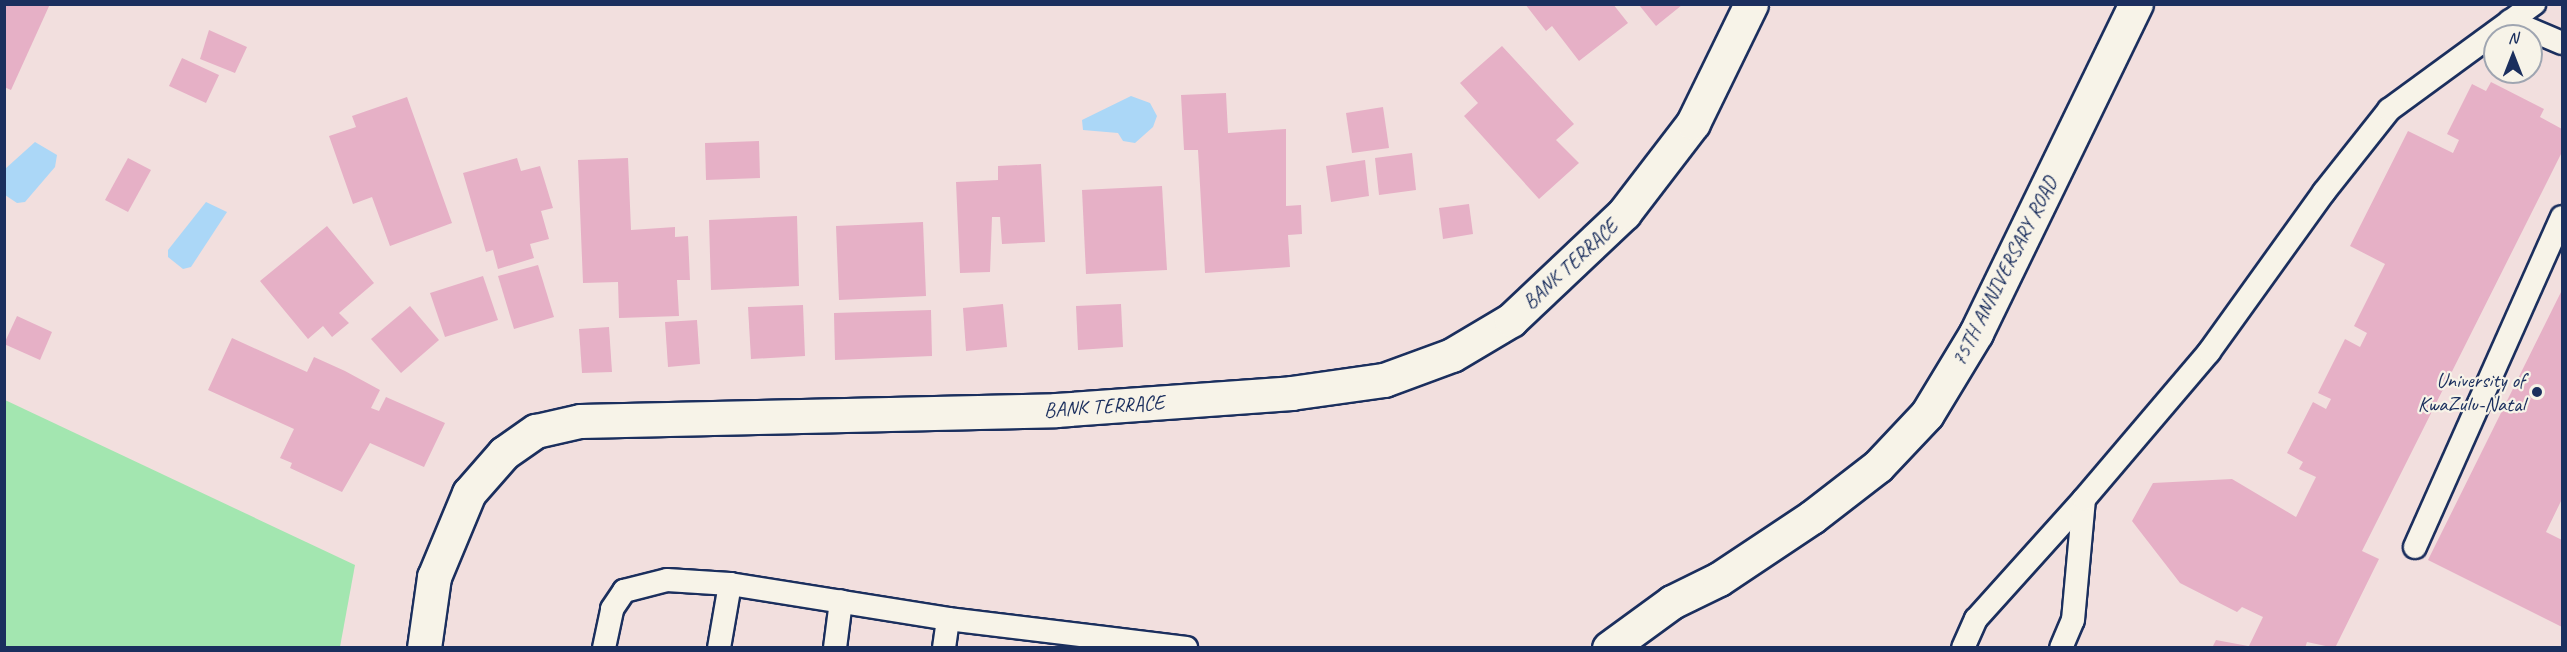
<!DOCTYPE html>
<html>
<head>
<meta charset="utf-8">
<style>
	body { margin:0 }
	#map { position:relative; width:2567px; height:652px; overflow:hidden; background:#f2dfde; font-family:Caveat,sans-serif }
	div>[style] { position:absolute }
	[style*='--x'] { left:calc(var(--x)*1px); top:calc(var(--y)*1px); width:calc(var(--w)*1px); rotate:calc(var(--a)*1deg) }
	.green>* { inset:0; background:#a3e6b0 }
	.water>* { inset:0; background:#abd7f7 }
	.building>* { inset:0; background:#e6b0c6 }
	.roads { filter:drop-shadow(2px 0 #1b2f5e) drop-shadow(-2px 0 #1b2f5e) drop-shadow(0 2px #1b2f5e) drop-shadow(0 -2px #1b2f5e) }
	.lane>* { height:22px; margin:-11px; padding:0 11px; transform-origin:11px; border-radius:11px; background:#f7f3e8 }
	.street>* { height:33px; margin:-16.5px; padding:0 16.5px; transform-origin:16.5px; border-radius:16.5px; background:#f7f3e8 }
	.dots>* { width:16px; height:16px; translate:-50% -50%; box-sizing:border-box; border:3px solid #f7f3e8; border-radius:50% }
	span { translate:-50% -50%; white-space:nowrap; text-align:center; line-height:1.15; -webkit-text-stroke:4.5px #f7f3e8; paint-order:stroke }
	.street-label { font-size:21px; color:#1b2f5e }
	.poi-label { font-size:21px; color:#1b2f5e }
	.right { translate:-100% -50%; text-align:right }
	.frame { position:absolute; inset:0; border:6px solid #1b2f5e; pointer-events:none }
	.north { position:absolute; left:2483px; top:24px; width:60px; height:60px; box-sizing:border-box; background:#f7f3e8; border:2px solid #9fa5b1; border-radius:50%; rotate:0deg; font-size:16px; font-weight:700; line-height:24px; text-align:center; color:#1b2f5e }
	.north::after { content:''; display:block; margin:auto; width:21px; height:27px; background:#1b2f5e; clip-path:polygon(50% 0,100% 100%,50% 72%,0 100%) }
</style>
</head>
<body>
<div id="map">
	<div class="green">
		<div style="clip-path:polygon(5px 400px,355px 565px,340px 647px,5px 647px)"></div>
	</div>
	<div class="water">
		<div style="clip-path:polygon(1131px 96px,1150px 103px,1157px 116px,1153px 127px,1135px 143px,1123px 141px,1118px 133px,1083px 130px,1082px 120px)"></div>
		<div style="clip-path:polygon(35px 142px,57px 155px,55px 167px,25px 202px,17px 203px,5px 195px,5px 169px)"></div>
		<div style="clip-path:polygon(206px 202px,227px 212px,191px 267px,183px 269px,168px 257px,168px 250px)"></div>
	</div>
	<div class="building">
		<div style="clip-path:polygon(4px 4px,50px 4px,11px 90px,4px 87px)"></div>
		<div style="clip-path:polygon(1525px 4px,1613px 4px,1628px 23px,1579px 61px,1552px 26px,1546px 31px)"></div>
		<div style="clip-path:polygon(1639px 5px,1682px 5px,1656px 26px)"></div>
		<div style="clip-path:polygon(209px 30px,247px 47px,235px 73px,200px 59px)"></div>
		<div style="clip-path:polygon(1502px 46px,1574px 124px,1556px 140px,1579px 163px,1539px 199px,1464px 116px,1478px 103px,1460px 83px)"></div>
		<div style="clip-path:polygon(182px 58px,219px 75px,206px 103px,169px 86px)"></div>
		<div style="clip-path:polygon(2491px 82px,2544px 109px,2540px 117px,2562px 129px,2562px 152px,2362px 551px,2379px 559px,2335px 648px,2307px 642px,2305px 648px,2248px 648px,2263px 617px,2242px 607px,2237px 612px,2180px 583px,2132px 521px,2153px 483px,2232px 479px,2296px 517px,2316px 477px,2299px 469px,2303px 462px,2287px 453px,2313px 402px,2326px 409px,2331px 399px,2318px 393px,2345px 339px,2360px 347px,2367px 333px,2354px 326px,2385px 264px,2350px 246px,2408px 131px,2453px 153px,2459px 140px,2447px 134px,2472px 84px,2486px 91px)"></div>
		<div style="clip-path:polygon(1226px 93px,1228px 133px,1286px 129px,1286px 206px,1301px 205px,1302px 234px,1288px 235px,1290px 267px,1205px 273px,1198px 150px,1184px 150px,1181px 95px)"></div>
		<div style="clip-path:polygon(407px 97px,452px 223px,390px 246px,372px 197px,353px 204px,329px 136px,356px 127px,352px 116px)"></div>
		<div style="clip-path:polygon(1383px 107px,1389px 148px,1352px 153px,1346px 113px)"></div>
		<div style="clip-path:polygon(759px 141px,760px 178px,706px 180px,705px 143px)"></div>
		<div style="clip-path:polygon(1412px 153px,1416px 190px,1379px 195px,1375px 158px)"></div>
		<div style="clip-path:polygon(128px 158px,151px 170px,128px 212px,105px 200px)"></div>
		<div style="clip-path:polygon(517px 158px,521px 171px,540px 166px,553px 208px,541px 211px,549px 239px,530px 244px,534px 258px,498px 269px,493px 250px,486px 252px,463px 173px)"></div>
		<div style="clip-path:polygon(628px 158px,631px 230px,675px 227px,675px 237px,688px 236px,690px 280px,677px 280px,679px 316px,619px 318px,618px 282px,583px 283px,578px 160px)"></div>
		<div style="clip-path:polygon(1365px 160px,1369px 196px,1331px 202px,1326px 166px)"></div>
		<div style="clip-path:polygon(1041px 164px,1045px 242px,1002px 244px,1000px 217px,992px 217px,990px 272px,960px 273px,956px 182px,998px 180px,998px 166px)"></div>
		<div style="clip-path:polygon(1162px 186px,1167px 270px,1086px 274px,1082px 190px)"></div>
		<div style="clip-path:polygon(1469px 204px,1473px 234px,1443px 239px,1439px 208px)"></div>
		<div style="clip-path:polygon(797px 216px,799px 286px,711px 290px,709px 220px)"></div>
		<div style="clip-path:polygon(923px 222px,926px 296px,839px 300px,836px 226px)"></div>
		<div style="clip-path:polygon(327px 226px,374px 283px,339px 313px,349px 323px,332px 337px,323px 326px,308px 339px,260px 281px)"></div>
		<div style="clip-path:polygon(538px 265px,554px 317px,514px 329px,498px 276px)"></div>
		<div style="clip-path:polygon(483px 276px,498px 320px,445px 337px,430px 293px)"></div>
		<div style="clip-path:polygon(2562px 290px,2562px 499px,2546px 532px,2562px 540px,2562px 627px,2428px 560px)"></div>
		<div style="clip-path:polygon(1003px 304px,1007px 347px,966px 351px,963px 308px)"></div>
		<div style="clip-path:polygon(1121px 304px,1123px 347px,1078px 350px,1076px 306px)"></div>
		<div style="clip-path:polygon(803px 305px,805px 356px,751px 359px,748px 307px)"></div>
		<div style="clip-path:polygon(410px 306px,439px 340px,401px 373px,371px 339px)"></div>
		<div style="clip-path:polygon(931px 310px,932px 356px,835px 360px,834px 313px)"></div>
		<div style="clip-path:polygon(17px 316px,52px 332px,40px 360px,4px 344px)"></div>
		<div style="clip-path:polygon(697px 320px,700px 364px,668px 367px,665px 322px)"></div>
		<div style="clip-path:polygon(609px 327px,612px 372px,582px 373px,579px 329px)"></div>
		<div style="clip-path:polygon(232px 338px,307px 372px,314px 357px,345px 371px,380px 390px,371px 408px,379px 411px,386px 397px,445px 423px,424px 467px,370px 443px,342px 492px,290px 468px,292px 463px,280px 458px,294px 429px,208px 390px)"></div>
		<div style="clip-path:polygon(2216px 640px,2248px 646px,2248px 648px,2212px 648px)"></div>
	</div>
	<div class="roads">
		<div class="lane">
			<div style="--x:2510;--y:21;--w:56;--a:22.9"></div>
			<div style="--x:2415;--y:547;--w:361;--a:-66"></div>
			<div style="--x:604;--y:648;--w:40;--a:-78"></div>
			<div style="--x:612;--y:609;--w:22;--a:-56"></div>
			<div style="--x:624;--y:591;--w:44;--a:-14.3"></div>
			<div style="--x:667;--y:580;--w:63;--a:3.6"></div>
			<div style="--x:730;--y:584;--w:221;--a:9.1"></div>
			<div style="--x:948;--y:619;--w:240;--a:6.9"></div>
			<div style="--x:719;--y:648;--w:65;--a:-80.2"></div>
			<div style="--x:835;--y:648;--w:47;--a:-82.7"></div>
			<div style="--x:944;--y:648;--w:29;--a:-82"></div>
			<div style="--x:1963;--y:648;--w:32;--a:-66"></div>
			<div style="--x:1976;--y:619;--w:161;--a:-48"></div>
			<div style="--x:2061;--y:648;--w:30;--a:-67"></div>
			<div style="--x:2073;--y:620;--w:121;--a:-84.8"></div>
			<div style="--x:2084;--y:499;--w:193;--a:-49.6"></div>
			<div style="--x:2209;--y:352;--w:197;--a:-54.3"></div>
			<div style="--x:2324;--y:192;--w:105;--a:-51.6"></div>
			<div style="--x:2389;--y:110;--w:180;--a:-36.2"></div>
		</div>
		<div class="street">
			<div style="--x:424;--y:648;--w:72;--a:-82"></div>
			<div style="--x:434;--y:577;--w:91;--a:-67.4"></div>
			<div style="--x:469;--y:493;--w:53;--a:-48.8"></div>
			<div style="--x:504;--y:453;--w:39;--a:-35"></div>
			<div style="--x:536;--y:431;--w:45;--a:-12.8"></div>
			<div style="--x:580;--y:421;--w:476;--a:-1.3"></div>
			<div style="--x:1056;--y:410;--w:236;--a:-4.1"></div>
			<div style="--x:1291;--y:393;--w:94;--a:-8"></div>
			<div style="--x:1384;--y:380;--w:72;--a:-20.2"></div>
			<div style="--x:1452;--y:355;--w:69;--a:-30.7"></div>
			<div style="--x:1511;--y:320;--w:156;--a:-43.4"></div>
			<div style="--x:1624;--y:213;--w:113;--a:-52.5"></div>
			<div style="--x:1693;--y:123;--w:132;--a:-64"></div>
			<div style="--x:1609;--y:648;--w:78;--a:-36.1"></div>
			<div style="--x:1672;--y:602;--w:52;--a:-26.1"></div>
			<div style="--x:1719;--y:579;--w:112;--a:-33.7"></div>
			<div style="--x:1812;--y:517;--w:83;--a:-37.7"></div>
			<div style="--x:1878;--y:466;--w:71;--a:-46.7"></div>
			<div style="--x:1927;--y:414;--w:95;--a:-58.8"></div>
			<div style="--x:1976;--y:333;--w:366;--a:-64.1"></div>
		</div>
	</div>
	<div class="dots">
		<div style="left:2537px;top:392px;background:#1b2f5e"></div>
	</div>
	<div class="street-label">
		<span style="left:1570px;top:264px;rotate:-43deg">BANK TERRACE</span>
		<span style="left:2004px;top:271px;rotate:-63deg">75TH ANNIVERSARY ROAD</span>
		<span style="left:1104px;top:406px;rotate:-4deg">BANK TERRACE</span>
	</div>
	<div class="poi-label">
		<span class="right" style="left:2525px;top:392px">University of<br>KwaZulu-Natal</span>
	</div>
	<div class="frame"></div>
	<div class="north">N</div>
</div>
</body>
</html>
